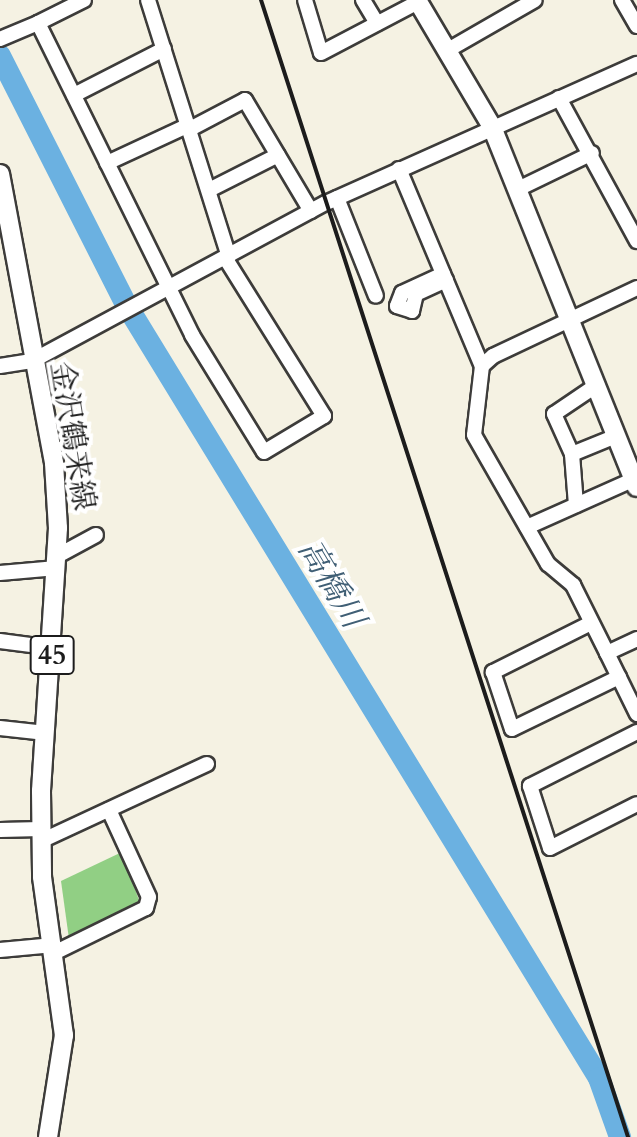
<!DOCTYPE html>
<html>
<head>
<meta charset="utf-8">
<style>
	body { margin:0 }
	#map { position:relative; width:637px; height:1137px; overflow:hidden; background:#f5f2e3; font-family:Cardo,"Noto Serif JP",serif }
	div>[style] { position:absolute }
	[style*='--x'] { left:calc(var(--x)*1px); top:calc(var(--y)*1px); width:calc(var(--w)*1px); rotate:calc(var(--a)*1deg) }
	.green>* { inset:0; background:#91cf84 }
	.river>* { height:22px; margin:-11px; padding:0 11px; transform-origin:11px; border-radius:11px; background:#6bb1e1 }
	.roads { filter:drop-shadow(2px 0 #3d3c3a) drop-shadow(-2px 0 #3d3c3a) drop-shadow(0 2px #3d3c3a) drop-shadow(0 -2px #3d3c3a) }
	.minor>* { height:14px; margin:-7px; padding:0 7px; transform-origin:7px; border-radius:7px; background:#fff }
	.major>* { height:18px; margin:-9px; padding:0 9px; transform-origin:9px; border-radius:9px; background:#fff }
	.rail>* { height:4px; margin:-2px; padding:0 2px; transform-origin:2px; border-radius:2px; background:#1c1c1c }
	span { translate:-50% -50%; white-space:nowrap; text-align:center; line-height:1.15; -webkit-text-stroke:8px #fff; paint-order:stroke }
	.shield-label span { padding:2px 6px; background:#fff; border:2px solid; border-radius:6px; -webkit-text-stroke-width:0 }
	.shield-label { font-size:28px; color:#1c1c1c; font-weight:700 }
	.street-label { font-size:30px; color:#1c1c1c }
	.water-label { font-size:32px; color:#405f75; font-style:italic }
</style>
</head>
<body>
<div id="map">
	<div class="green">
		<div style="clip-path:polygon(122px 852px,141px 906px,69px 939px,61px 881px)"></div>
	</div>
	<div class="river">
		<div style="--x:0;--y:56;--w:280;--a:63.1"></div>
		<div style="--x:127;--y:306;--w:905;--a:58.56"></div>
		<div style="--x:599;--y:1078;--w:63;--a:70.4"></div>
	</div>
	<div class="roads">
		<div class="minor">
			<div style="--x:84;--y:0;--w:51;--a:153.4"></div>
			<div style="--x:38;--y:23;--w:348;--a:63.7"></div>
			<div style="--x:192;--y:335;--w:137;--a:58.4"></div>
			<div style="--x:264;--y:452;--w:70;--a:-31"></div>
			<div style="--x:324;--y:416;--w:185;--a:-122"></div>
			<div style="--x:148;--y:0;--w:269;--a:72.5"></div>
			<div style="--x:305;--y:0;--w:55;--a:73.2"></div>
			<div style="--x:321;--y:53;--w:110;--a:-27.7"></div>
			<div style="--x:363;--y:0;--w:27;--a:59"></div>
			<div style="--x:622;--y:0;--w:30;--a:60"></div>
			<div style="--x:0;--y:39;--w:41;--a:-22.8"></div>
			<div style="--x:448;--y:50;--w:100;--a:-29.9"></div>
			<div style="--x:74;--y:95;--w:101;--a:-27.1"></div>
			<div style="--x:559;--y:98;--w:163;--a:61.4"></div>
			<div style="--x:190;--y:129;--w:62;--a:-27.8"></div>
			<div style="--x:245;--y:100;--w:129;--a:59.3"></div>
			<div style="--x:107;--y:163;--w:90;--a:-24.9"></div>
			<div style="--x:399;--y:169;--w:214;--a:67.2"></div>
			<div style="--x:518;--y:189;--w:82;--a:-25.9"></div>
			<div style="--x:209;--y:190;--w:77;--a:-26.9"></div>
			<div style="--x:337;--y:198;--w:105;--a:68.3"></div>
			<div style="--x:443;--y:274;--w:45;--a:155.1"></div>
			<div style="--x:402;--y:293;--w:14;--a:111"></div>
			<div style="--x:397;--y:306;--w:16;--a:18"></div>
			<div style="--x:412;--y:311;--w:17;--a:-77"></div>
			<div style="--x:416;--y:294;--w:33;--a:-25"></div>
			<div style="--x:637;--y:288;--w:159;--a:154.7"></div>
			<div style="--x:493;--y:356;--w:15;--a:138"></div>
			<div style="--x:482;--y:366;--w:69;--a:96.6"></div>
			<div style="--x:474;--y:435;--w:149;--a:60.2"></div>
			<div style="--x:548;--y:564;--w:33;--a:40"></div>
			<div style="--x:573;--y:585;--w:76;--a:63.4"></div>
			<div style="--x:607;--y:653;--w:33;--a:-25"></div>
			<div style="--x:0;--y:366;--w:32;--a:-9"></div>
			<div style="--x:32;--y:361;--w:334;--a:-28.3"></div>
			<div style="--x:326;--y:203;--w:341;--a:-24.1"></div>
			<div style="--x:572;--y:454;--w:48;--a:-22.2"></div>
			<div style="--x:576;--y:505;--w:51;--a:-94.5"></div>
			<div style="--x:572;--y:454;--w:44;--a:-114.2"></div>
			<div style="--x:554;--y:414;--w:52;--a:-34"></div>
			<div style="--x:527;--y:527;--w:120;--a:-24"></div>
			<div style="--x:59;--y:555;--w:42;--a:-28.4"></div>
			<div style="--x:0;--y:573;--w:57;--a:-5"></div>
			<div style="--x:591;--y:623;--w:110;--a:153.4"></div>
			<div style="--x:493;--y:672;--w:60;--a:71.6"></div>
			<div style="--x:512;--y:729;--w:119;--a:-25.9"></div>
			<div style="--x:0;--y:641;--w:53;--a:7.5"></div>
			<div style="--x:607;--y:653;--w:68;--a:63.8"></div>
			<div style="--x:0;--y:728;--w:46;--a:6.2"></div>
			<div style="--x:637;--y:732;--w:120;--a:153.2"></div>
			<div style="--x:530;--y:786;--w:65;--a:72.1"></div>
			<div style="--x:550;--y:848;--w:97;--a:-26.8"></div>
			<div style="--x:0;--y:830;--w:41;--a:-1.4"></div>
			<div style="--x:41;--y:841;--w:183;--a:-24.9"></div>
			<div style="--x:0;--y:950;--w:54;--a:-5.3"></div>
			<div style="--x:56;--y:952;--w:100;--a:-26.1"></div>
			<div style="--x:146;--y:908;--w:11;--a:-75"></div>
			<div style="--x:149;--y:897;--w:96;--a:-114.7"></div>
		</div>
		<div class="major">
			<div style="--x:417;--y:0;--w:147;--a:59.4"></div>
			<div style="--x:492;--y:127;--w:388;--a:68.1"></div>
			<div style="--x:0;--y:174;--w:294;--a:79.4"></div>
			<div style="--x:54;--y:463;--w:65;--a:86.5"></div>
			<div style="--x:58;--y:528;--w:264;--a:93.7"></div>
			<div style="--x:41;--y:791;--w:86;--a:89.3"></div>
			<div style="--x:42;--y:877;--w:160;--a:82.1"></div>
			<div style="--x:64;--y:1035;--w:103;--a:98.9"></div>
		</div>
	</div>
	<div class="rail">
		<div style="--x:261;--y:0;--w:1195;--a:72.11"></div>
	</div>
	<div class="shield-label">
		<span style="left:52px;top:655px">45</span>
	</div>
	<div class="street-label">
		<span style="left:72px;top:436px;rotate:81deg">金沢鶴来線</span>
	</div>
	<div class="water-label">
		<span style="left:331px;top:584px;rotate:59deg">高橋川</span>
	</div>
</div>
</body>
</html>
